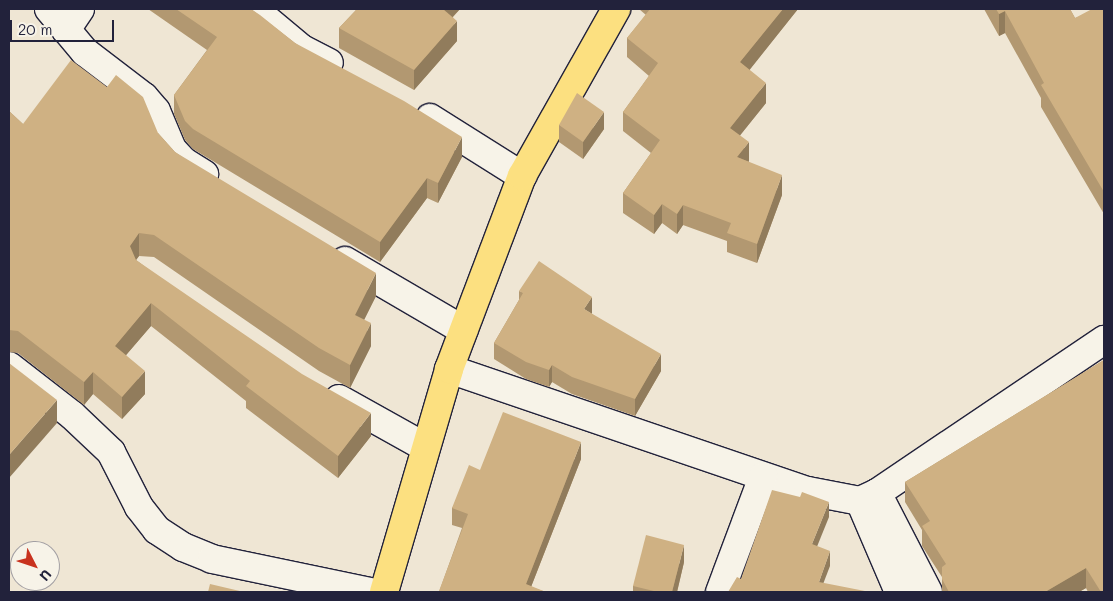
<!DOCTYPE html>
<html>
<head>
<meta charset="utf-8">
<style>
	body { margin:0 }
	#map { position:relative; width:1113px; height:601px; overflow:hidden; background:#efe6d4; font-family:Mali,sans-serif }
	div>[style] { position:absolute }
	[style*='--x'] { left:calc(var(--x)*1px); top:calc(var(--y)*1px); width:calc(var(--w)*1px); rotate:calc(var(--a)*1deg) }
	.roads { filter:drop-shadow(1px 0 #22223b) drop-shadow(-1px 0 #22223b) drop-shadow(0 1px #22223b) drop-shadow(0 -1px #22223b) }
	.minor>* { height:28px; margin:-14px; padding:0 14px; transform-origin:14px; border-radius:14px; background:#f7f3e8 }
	.major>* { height:28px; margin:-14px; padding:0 14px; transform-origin:14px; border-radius:14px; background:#fce080 }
	.wall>* { inset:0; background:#b29871 }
	.shaded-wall>* { inset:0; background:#917c5c }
	.building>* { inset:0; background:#cfb183 }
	span { translate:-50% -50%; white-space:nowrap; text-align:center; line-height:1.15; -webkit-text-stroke:4.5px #f7f3e8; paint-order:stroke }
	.frame { position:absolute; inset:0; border:10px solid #22223b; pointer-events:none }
	.north { position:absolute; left:10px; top:541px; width:50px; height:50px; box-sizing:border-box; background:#f7f3e8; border:1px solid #a29fa3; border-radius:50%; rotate:131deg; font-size:14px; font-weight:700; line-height:20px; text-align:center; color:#22223b }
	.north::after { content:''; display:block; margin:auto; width:18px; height:22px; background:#c8321e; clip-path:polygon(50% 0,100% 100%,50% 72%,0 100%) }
	.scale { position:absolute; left:10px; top:20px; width:104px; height:22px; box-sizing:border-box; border:2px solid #22223b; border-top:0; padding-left:6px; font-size:15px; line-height:18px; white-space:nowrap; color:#22223b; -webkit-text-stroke:4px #f7f3e8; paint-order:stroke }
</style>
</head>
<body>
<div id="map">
	<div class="roads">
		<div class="minor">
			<div style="--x:49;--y:9;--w:56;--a:50.1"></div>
			<div style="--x:85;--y:52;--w:74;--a:37.3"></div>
			<div style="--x:144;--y:97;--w:18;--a:49"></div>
			<div style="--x:156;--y:111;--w:41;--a:67.2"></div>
			<div style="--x:172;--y:149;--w:16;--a:47"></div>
			<div style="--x:183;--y:161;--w:25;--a:32"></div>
			<div style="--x:254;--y:9;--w:62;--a:39.8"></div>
			<div style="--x:302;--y:49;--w:30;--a:27"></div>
			<div style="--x:66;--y:30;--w:25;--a:-56"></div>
			<div style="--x:430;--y:118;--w:109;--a:32.2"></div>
			<div style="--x:345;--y:261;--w:137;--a:30.3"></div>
			<div style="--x:9;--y:366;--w:80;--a:37.9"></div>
			<div style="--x:72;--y:415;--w:54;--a:43.5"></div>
			<div style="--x:111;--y:452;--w:62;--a:63"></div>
			<div style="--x:139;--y:507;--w:29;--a:52"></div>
			<div style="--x:157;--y:530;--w:31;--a:33"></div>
			<div style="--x:183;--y:547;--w:31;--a:22"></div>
			<div style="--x:212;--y:559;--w:161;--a:11.8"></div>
			<div style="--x:449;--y:369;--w:379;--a:18.8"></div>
			<div style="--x:808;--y:491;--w:53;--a:10.9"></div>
			<div style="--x:860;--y:501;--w:19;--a:-25"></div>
			<div style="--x:877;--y:493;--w:274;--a:-34"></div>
			<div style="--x:339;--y:399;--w:98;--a:29.2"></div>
			<div style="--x:877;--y:493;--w:111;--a:62.7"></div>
			<div style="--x:860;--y:501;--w:99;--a:66.8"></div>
			<div style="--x:720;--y:592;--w:123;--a:-69.5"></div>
		</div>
		<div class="major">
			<div style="--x:384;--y:592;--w:232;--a:-73.7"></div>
			<div style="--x:449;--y:369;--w:206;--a:-69.3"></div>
			<div style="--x:522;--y:176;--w:192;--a:-60.6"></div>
		</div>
	</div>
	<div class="wall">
		<div style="clip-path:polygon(148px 9px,251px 9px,295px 43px,462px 157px,438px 203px,427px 198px,380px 262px,193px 149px,185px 140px,174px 114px,174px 95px,207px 50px)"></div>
		<div style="clip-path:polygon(354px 9px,460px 9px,453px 17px,457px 41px,414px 90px,339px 48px,339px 28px,356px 10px)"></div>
		<div style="clip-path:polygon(639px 9px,798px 9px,749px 70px,766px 103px,740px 135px,748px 162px,782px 195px,757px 263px,727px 252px,727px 241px,683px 225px,677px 234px,662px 223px,654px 234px,623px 213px,623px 193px,651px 153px,623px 131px,623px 112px,649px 76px,627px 57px,627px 38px,646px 15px)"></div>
		<div style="clip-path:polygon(984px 9px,1070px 9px,1075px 18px,1104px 9px,1104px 214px,1041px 107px,1041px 98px,1005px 33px,999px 36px)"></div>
		<div style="clip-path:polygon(9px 111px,23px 124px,158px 133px,175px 152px,376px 296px,364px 320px,371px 346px,350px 388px,319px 371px,154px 257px,139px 256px,136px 260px,371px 436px,338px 478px,246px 408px,246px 401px,151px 326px,126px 355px,145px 394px,122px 419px,93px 394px,84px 405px,18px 353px,9px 352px)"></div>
		<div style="clip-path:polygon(559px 125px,604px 129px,583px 159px,559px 142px)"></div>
		<div style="clip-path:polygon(519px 291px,592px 314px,661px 371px,635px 416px,572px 394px,552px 382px,549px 387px,526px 379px,494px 359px,494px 343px,519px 300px)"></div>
		<div style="clip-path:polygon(1104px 360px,1104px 592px,1088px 592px,1086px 588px,1079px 592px,942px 592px,942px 577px,922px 546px,922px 530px,905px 502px,905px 482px)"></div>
		<div style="clip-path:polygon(581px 459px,531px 587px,546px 592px,439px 592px,462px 528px,452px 525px,452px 508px,480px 470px)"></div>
		<div style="clip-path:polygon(684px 562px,677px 592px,633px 592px,633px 586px)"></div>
	</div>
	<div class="shaded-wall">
		<div style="clip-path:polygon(442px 9px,460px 9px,442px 28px)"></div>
		<div style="clip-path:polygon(783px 9px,798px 9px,740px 82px,740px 62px)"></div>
		<div style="clip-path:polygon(1005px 11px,1005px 33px,999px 36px,999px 14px)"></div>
		<div style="clip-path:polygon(457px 21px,457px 41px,414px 90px,414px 70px)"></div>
		<div style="clip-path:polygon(766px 83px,766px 103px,730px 148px,730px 128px)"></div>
		<div style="clip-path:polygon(604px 112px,604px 129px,583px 159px,583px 142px)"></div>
		<div style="clip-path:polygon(462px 137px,462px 157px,438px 203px,438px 183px)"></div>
		<div style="clip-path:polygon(749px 142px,749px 162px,737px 157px)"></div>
		<div style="clip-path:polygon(782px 175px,782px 195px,757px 263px,757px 244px)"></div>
		<div style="clip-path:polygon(427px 178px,427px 198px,380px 262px,380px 242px)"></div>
		<div style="clip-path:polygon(662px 204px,662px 223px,654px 234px,654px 215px)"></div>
		<div style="clip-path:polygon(683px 205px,683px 225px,677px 234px,677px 214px)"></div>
		<div style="clip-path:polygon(139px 233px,139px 256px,130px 268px,130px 246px)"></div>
		<div style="clip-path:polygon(376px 273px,376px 296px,355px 338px,355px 315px)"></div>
		<div style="clip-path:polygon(592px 297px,592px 314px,584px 309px)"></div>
		<div style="clip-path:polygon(151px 303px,151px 326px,115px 368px,115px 346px)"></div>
		<div style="clip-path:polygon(371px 323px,371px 346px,350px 388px,350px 365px)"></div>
		<div style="clip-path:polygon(661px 354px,661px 371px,635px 416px,635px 399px)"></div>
		<div style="clip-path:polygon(552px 365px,552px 382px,549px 387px,549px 370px)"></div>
		<div style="clip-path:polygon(145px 371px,145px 394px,122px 419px,122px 397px)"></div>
		<div style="clip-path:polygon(93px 372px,93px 394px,84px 405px,84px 382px)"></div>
		<div style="clip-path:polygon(57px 400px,57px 423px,9px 478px,9px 455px)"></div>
		<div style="clip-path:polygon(371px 413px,371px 436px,338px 478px,338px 456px)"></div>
		<div style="clip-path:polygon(581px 442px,581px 459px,529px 592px,526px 584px)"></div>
		<div style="clip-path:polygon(829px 502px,829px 517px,812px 559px,812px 544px)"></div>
		<div style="clip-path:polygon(684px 545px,684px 562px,677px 592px,672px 592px)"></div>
		<div style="clip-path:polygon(830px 551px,830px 566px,820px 592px,819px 582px)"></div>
		<div style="clip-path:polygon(1086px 568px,1086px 588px,1079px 592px,1045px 592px)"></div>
	</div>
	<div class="building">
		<div style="clip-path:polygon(176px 9px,251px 9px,260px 15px,295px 43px,404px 101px,462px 137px,438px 183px,427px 178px,380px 242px,193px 129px,185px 121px,174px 95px,217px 37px)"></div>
		<div style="clip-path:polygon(357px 9px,443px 9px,457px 21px,414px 70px,339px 28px)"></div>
		<div style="clip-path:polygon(650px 9px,783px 9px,740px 62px,766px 83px,730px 128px,749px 142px,737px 157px,782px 175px,757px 244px,727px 233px,731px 223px,683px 205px,677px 214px,662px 204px,654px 215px,623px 193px,660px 140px,623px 112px,658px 63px,627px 38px)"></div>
		<div style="clip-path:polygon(996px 9px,1070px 9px,1075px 18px,1092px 9px,1104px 9px,1104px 192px,1041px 85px,1044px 83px,1005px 11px,999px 14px)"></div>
		<div style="clip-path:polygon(71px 60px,107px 87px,116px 75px,143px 97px,158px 133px,175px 152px,376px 273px,355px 315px,371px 323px,350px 365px,319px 348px,154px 235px,139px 233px,130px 246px,136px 260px,302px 374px,371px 413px,338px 456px,246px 386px,250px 381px,151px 303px,115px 346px,145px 371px,122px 397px,93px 372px,84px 382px,18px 331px,9px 330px,9px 111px,23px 124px)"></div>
		<div style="clip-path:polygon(577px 93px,604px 112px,583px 142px,559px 125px)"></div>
		<div style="clip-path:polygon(539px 261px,592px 297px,584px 309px,661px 354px,635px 399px,572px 377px,552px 365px,549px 370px,526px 362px,494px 343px,523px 293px,519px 291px)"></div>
		<div style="clip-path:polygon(1104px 360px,1104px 592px,1101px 592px,1086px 568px,1045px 592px,949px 592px,942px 579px,942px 567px,946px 564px,922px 526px,930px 521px,905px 482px)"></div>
		<div style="clip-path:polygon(9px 363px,57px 400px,9px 455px)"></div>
		<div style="clip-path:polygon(503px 412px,581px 442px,526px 584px,546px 592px,443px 592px,439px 591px,468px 514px,452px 508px,469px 465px,480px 470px)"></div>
		<div style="clip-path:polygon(772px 490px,800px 497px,802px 492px,829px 502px,812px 544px,830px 551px,819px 582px,870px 592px,728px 592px,737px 577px,741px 579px)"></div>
		<div style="clip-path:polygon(646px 535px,684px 545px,672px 592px,658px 592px,633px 586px)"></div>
		<div style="clip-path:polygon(210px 584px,244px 592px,208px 592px)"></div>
	</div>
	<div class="frame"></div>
	<div class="north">U</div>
	<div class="scale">20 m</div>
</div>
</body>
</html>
